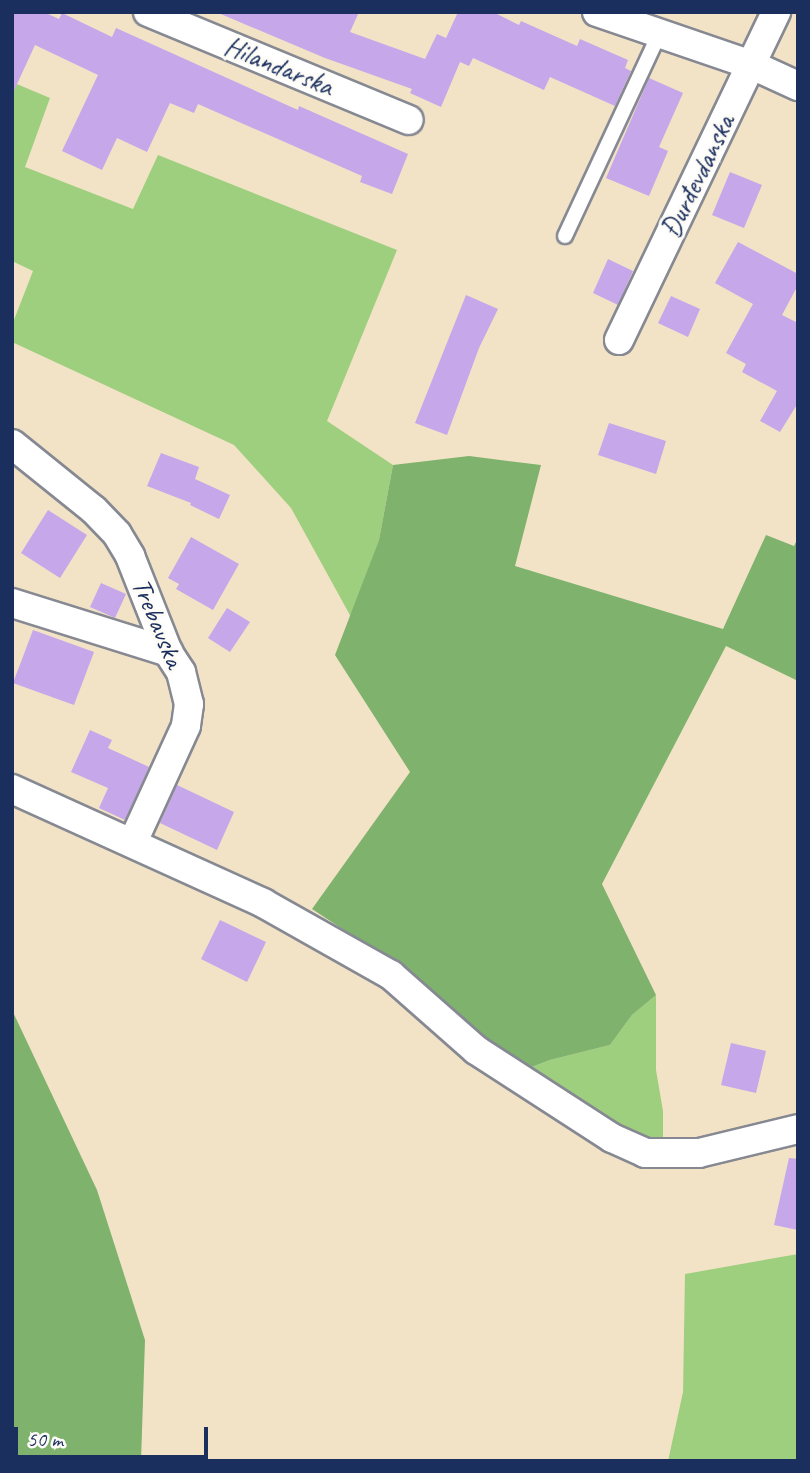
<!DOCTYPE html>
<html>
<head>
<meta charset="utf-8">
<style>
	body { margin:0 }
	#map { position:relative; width:810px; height:1473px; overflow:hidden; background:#f2e3c7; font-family:Caveat,sans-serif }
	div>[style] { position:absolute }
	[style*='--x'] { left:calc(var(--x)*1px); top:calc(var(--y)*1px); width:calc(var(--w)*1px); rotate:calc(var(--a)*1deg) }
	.green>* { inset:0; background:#9ecf7e }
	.forest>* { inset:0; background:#7eb26d }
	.building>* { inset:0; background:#c5a7ea }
	.roads { filter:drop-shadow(2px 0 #868992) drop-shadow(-2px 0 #868992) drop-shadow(0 2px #868992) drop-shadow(0 -2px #868992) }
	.service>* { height:14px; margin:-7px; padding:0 7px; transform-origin:7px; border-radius:7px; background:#fff }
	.minor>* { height:28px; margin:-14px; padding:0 14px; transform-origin:14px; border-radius:14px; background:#fff }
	span { translate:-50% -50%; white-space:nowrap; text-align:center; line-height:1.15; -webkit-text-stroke:6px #fdfcf7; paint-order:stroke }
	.street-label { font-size:28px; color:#1b2f5e }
	.frame { position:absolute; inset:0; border:14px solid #1b2f5e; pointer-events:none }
	.scale { position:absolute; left:14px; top:1427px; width:194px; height:32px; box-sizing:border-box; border:4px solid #1b2f5e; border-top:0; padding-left:9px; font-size:21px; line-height:24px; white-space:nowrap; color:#1b2f5e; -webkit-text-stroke:5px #fdfcf7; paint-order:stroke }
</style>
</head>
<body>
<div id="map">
	<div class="green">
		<div style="clip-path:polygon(12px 82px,50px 98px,25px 167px,133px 209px,158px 155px,397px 250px,327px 421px,393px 465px,379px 540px,351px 617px,291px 508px,234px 445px,12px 342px,12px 325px,33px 271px,12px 261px)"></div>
		<div style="clip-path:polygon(656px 995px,656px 1070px,663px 1111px,663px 1139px,645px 1138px,616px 1125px,529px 1068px,550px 1060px,610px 1045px,632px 1015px)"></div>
		<div style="clip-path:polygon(798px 1254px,798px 1461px,668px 1461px,683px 1392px,685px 1274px)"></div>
	</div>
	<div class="forest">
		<div style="clip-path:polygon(469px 456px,541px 465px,515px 566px,723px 629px,766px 535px,794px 546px,798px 538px,798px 681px,726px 646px,602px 884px,656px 995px,632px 1015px,610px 1045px,550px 1060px,529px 1068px,484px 1043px,397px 965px,312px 909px,410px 772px,335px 655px,379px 540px,393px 465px)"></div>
		<div style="clip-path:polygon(12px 1010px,97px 1190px,145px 1340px,141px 1461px,12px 1461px)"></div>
	</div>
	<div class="building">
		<div style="clip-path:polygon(12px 12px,44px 12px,59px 19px,62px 13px,112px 37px,116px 28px,298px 110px,299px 106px,408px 154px,392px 194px,360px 182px,362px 176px,198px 104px,194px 113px,170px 103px,147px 152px,117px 138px,102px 170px,62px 151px,98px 75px,35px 45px,12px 95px)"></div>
		<div style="clip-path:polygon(216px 12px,359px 12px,350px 32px,425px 59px,437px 34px,446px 38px,458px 12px,493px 12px,519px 25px,521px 21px,577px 46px,580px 39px,628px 60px,625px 68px,631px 71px,615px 106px,550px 77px,544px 90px,473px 58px,469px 66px,460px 62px,441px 107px,410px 93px,412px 89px,325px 58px)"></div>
		<div style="clip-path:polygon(649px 78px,683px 93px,659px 147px,668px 151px,649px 196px,606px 178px)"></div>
		<div style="clip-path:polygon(730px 172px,762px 185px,744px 228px,712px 215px)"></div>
		<div style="clip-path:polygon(738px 242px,798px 274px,798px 285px,782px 315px,798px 323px,798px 403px,780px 432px,760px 421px,777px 391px,742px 372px,746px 364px,726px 353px,753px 304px,715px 283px)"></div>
		<div style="clip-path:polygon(608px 259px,633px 271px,618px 305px,593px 293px)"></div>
		<div style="clip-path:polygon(466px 295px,498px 309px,479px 348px,447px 435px,415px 423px)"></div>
		<div style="clip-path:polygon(671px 296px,700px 309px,688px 337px,658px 323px)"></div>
		<div style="clip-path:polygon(609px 423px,666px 441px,656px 474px,598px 455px)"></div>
		<div style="clip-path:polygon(161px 453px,199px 467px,195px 479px,230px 495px,219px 519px,190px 505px,191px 503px,147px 486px)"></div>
		<div style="clip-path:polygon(48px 510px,87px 535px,60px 578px,21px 553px)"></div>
		<div style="clip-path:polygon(191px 537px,239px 564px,213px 610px,176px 589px,179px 584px,168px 578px)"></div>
		<div style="clip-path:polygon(101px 583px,126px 594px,115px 618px,90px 607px)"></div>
		<div style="clip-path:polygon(227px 608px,250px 622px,230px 652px,208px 638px)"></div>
		<div style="clip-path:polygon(33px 630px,94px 652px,74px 705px,13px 683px)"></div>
		<div style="clip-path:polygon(90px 730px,112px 740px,108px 748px,149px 767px,125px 820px,99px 808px,108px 788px,71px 772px)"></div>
		<div style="clip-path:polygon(177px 785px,234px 812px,217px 850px,160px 823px)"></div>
		<div style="clip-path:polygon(220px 920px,266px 942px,247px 982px,201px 959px)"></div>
		<div style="clip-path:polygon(731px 1043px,766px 1051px,756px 1093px,721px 1085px)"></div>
		<div style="clip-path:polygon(789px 1158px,798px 1159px,798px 1230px,774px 1225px)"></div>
	</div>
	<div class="roads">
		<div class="service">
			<div style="--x:565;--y:236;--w:223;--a:-65"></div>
		</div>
		<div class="minor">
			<div style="--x:148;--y:12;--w:282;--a:22.5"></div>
			<div style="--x:597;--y:12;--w:164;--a:18.9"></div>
			<div style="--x:752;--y:65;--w:51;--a:24.5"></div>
			<div style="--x:619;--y:340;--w:364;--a:-64.4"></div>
			<div style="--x:12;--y:444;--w:105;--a:38.8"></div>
			<div style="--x:94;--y:510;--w:33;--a:46"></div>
			<div style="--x:117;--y:534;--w:26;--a:59"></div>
			<div style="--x:130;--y:556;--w:103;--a:68.4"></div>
			<div style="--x:168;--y:652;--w:24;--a:57"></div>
			<div style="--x:181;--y:672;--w:33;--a:76"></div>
			<div style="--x:189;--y:704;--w:22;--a:98"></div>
			<div style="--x:186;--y:726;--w:128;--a:114.6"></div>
			<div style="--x:12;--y:603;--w:164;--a:17.4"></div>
			<div style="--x:12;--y:789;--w:276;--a:24.4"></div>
			<div style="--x:263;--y:903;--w:147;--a:29.4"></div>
			<div style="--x:391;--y:975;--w:113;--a:41.4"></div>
			<div style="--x:476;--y:1050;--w:162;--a:32.9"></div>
			<div style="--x:612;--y:1138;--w:36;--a:24"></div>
			<div style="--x:645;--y:1153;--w:54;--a:0"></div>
			<div style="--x:699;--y:1153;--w:102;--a:-13.6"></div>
		</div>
	</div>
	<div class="street-label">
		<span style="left:279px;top:66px;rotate:22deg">Hilandarska</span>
		<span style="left:698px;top:176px;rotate:-64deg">Đurđevdanska</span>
		<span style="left:158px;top:623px;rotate:67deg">Trebavska</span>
	</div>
	<div class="frame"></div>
	<div class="scale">50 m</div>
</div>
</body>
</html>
